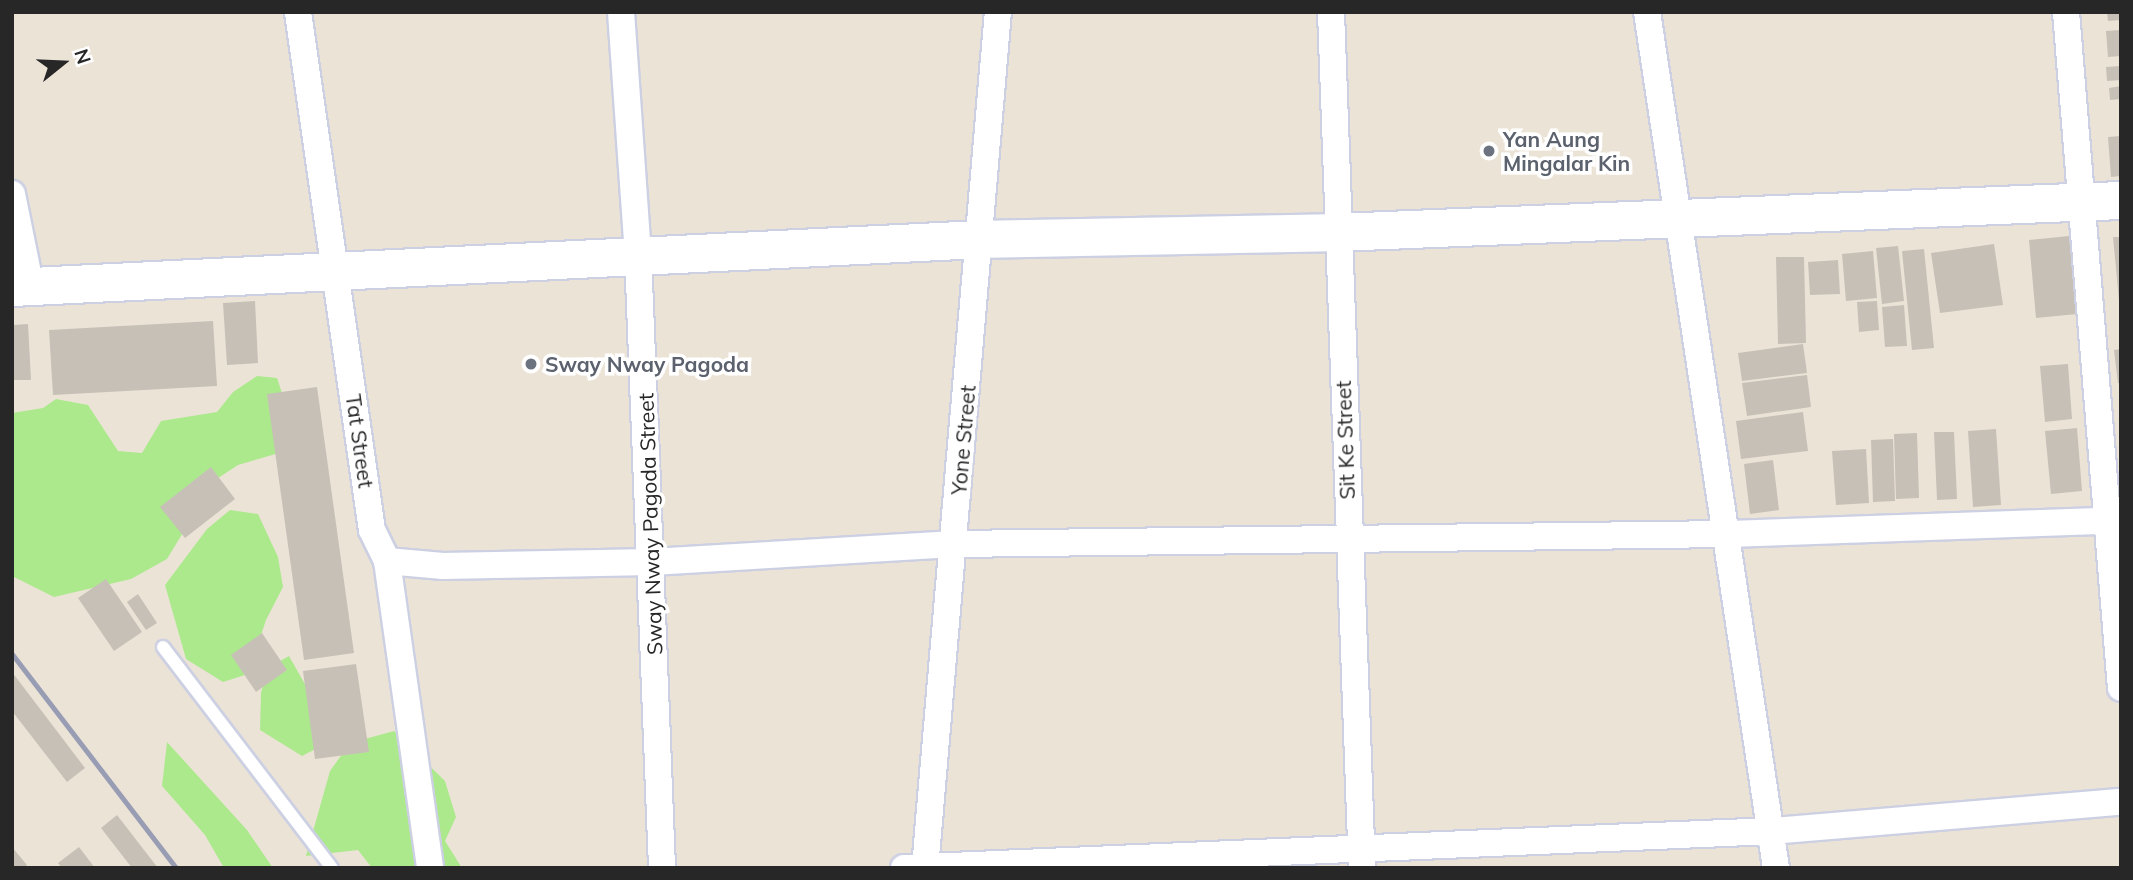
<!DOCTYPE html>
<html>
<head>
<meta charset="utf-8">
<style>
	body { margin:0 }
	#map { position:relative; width:2133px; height:880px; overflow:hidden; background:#ece3d7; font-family:Mulish,sans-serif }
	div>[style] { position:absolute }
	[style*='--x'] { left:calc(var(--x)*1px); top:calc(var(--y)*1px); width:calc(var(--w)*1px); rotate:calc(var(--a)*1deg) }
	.green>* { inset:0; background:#ace98d }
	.building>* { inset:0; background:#c7c0b7 }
	.roads { filter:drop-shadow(2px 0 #ccd0e2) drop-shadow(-2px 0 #ccd0e2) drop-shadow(0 2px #ccd0e2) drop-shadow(0 -2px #ccd0e2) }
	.lane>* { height:12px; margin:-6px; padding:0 6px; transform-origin:6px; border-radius:6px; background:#fff }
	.street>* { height:26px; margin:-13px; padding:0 13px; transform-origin:13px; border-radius:13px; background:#fff }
	.secondary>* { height:37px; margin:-18.5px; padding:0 18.5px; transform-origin:18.5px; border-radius:18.5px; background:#fff }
	.rail>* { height:5px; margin:-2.5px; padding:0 2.5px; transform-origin:2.5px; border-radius:2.5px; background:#999db4 }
	.dots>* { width:19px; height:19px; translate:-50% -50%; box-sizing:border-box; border:4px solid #fff; border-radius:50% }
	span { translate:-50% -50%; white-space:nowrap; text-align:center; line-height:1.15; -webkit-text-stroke:7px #fff; paint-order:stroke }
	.worship-label { font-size:21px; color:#5b616d; font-weight:700 }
	.left { translate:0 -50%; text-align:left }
	.street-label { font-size:21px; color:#272727 }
	.frame { position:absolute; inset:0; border:14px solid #272727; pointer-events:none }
	.north { position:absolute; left:28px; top:28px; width:70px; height:70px; -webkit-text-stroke:5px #fff; paint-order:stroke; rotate:72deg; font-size:19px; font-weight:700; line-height:28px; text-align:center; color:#272727 }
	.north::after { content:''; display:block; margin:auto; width:24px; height:32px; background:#272727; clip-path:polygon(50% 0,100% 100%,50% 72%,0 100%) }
</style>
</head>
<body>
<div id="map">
	<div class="green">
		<div style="clip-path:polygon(257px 376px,277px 378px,286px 405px,279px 453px,238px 465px,215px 480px,167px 559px,131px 579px,54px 597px,12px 576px,12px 413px,43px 408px,56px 399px,88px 405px,118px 451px,142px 453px,161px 421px,217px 412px,233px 392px)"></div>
		<div style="clip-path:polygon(230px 510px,258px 514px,278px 557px,283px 587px,266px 620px,248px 674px,223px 682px,186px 659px,165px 585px,207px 529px)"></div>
		<div style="clip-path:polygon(289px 656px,310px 693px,327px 743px,302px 756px,260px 730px,261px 693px,268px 668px)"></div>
		<div style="clip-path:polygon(394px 731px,445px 781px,456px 817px,445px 841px,462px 868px,372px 868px,358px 850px,306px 856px,330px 771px,350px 743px)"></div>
		<div style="clip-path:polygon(167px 742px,247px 830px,273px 868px,224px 868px,205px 835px,162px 786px)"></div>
	</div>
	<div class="building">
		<div style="clip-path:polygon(2107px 12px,2121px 12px,2121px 20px,2108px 21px)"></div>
		<div style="clip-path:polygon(2121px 30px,2121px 56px,2108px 57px,2106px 31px)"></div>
		<div style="clip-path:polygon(2121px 66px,2121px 80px,2107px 81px,2106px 67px)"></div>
		<div style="clip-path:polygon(2121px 86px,2121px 99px,2110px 100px,2109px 88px)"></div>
		<div style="clip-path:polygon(2121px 136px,2121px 176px,2111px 177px,2108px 137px)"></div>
		<div style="clip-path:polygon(2069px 236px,2077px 314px,2036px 318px,2029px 240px)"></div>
		<div style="clip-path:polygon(2113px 237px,2121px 237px,2121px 300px,2119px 300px)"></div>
		<div style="clip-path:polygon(1994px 244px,2003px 305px,1940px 313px,1931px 253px)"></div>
		<div style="clip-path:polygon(1898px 246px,1904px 301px,1882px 304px,1876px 248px)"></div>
		<div style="clip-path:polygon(1924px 249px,1934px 348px,1912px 350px,1902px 251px)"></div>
		<div style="clip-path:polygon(1873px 251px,1877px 298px,1846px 301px,1842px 254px)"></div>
		<div style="clip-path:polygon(1776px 257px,1804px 257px,1806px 343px,1778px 344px)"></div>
		<div style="clip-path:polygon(1838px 260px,1840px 294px,1810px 295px,1808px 262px)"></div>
		<div style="clip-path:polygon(255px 301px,258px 363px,227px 365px,223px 303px)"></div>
		<div style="clip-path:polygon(1877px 301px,1879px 330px,1859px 332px,1857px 302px)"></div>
		<div style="clip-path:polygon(1904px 305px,1907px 346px,1885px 347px,1882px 307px)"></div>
		<div style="clip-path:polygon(213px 321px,217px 386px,53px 395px,49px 330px)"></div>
		<div style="clip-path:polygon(28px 324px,31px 380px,12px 380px,12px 325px)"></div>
		<div style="clip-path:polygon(1803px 344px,1807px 373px,1742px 381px,1738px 353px)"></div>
		<div style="clip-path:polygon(2121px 349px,2121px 383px,2118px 383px,2114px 350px)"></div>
		<div style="clip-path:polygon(2068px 364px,2072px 419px,2045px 422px,2040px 366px)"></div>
		<div style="clip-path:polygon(1807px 375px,1811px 407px,1747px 416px,1742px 383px)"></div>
		<div style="clip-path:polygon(317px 387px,354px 653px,304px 660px,267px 394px)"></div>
		<div style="clip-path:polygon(1803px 412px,1808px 451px,1741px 459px,1736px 421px)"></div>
		<div style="clip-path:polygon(2077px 428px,2082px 491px,2051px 494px,2045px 431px)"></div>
		<div style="clip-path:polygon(1996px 429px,2001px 505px,1973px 507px,1968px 431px)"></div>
		<div style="clip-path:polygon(1934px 432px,1954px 432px,1957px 499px,1937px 500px)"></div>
		<div style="clip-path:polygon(1917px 433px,1919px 498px,1896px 499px,1894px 434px)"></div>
		<div style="clip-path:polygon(1893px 439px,1895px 501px,1873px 502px,1871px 440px)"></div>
		<div style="clip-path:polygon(1866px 449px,1869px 503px,1836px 505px,1832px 451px)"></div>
		<div style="clip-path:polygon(1773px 460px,1779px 510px,1750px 514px,1744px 464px)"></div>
		<div style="clip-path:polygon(211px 467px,235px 499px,185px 538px,160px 507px)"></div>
		<div style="clip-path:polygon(106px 579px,142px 632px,114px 651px,78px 598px)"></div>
		<div style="clip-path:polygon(138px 594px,157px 623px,146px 630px,127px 602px)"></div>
		<div style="clip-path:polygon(262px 633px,287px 670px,256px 692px,231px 655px)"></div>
		<div style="clip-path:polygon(356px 664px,369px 752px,315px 759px,303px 671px)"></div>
		<div style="clip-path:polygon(12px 672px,85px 768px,67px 782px,12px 711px)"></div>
		<div style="clip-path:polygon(117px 815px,158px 868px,132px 868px,101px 828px)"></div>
		<div style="clip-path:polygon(12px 847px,27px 865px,23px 868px,12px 868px)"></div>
		<div style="clip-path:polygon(79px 847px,95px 868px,62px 868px,58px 863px)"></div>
	</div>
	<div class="roads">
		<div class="lane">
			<div style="--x:163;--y:647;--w:278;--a:52.6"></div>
		</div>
		<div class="street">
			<div style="--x:298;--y:12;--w:523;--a:81.87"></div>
			<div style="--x:372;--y:530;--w:34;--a:64"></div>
			<div style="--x:387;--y:561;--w:310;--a:82"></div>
			<div style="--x:621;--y:12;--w:243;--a:86"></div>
			<div style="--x:638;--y:254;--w:614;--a:87.76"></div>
			<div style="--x:1331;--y:12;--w:857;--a:87.93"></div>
			<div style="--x:1647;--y:12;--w:866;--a:81.43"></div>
			<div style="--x:2066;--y:12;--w:678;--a:85.35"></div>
			<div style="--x:12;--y:194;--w:96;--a:78.6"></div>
			<div style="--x:387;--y:561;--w:56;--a:5.1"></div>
			<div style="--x:443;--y:566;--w:209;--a:-1.1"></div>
			<div style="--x:652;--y:562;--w:303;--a:-3.4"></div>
			<div style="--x:954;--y:544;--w:774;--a:-0.74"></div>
			<div style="--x:1728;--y:534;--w:393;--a:-2"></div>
			<div style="--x:904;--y:868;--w:869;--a:-2.44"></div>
			<div style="--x:1772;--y:831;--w:350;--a:-4.8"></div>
			<div style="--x:925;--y:868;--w:859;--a:-85.13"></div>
		</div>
		<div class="secondary">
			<div style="--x:12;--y:287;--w:970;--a:-2.84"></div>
			<div style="--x:981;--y:239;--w:356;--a:-1.1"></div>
			<div style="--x:1337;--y:232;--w:785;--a:-2.34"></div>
		</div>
	</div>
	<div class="rail">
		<div style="--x:12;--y:654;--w:270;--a:52.5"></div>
	</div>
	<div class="dots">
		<div style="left:1489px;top:151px;background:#6b7280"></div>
		<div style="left:531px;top:364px;background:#6b7280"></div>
	</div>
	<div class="worship-label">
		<span class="left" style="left:1503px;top:151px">Yan Aung<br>Mingalar Kin</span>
		<span class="left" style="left:545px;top:364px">Sway Nway Pagoda</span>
	</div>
	<div class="street-label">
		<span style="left:963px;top:440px;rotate:-85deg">Yone Street</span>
		<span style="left:1345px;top:440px;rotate:-92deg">Sit Ke Street</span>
		<span style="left:360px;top:441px;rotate:82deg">Tat Street</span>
		<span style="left:650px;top:524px;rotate:-92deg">Sway Nway Pagoda Street</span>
	</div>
	<div class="frame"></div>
	<div class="north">N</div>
</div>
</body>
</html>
